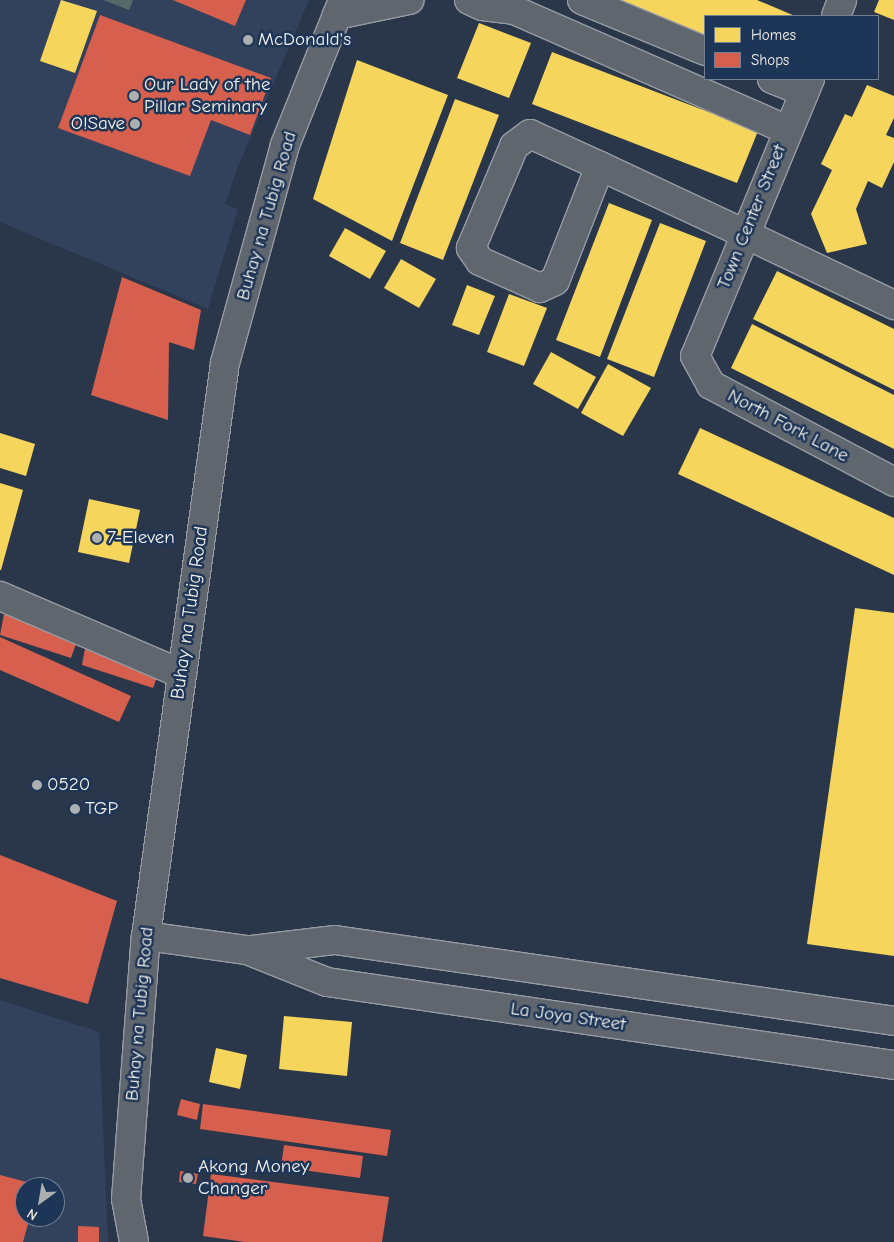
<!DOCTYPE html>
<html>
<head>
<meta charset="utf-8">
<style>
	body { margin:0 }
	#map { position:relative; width:894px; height:1242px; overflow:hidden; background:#2a374a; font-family:"Comic Neue",sans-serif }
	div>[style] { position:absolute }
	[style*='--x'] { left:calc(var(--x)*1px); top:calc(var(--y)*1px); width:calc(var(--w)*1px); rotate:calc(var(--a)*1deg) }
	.built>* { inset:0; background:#33425c }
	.green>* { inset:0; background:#556a68 }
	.homes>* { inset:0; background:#f6d55c }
	.shops>* { inset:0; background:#d6604d }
	.roads { filter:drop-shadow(1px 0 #979ca3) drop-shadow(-1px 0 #979ca3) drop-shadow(0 1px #979ca3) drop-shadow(0 -1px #979ca3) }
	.minor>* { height:28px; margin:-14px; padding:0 14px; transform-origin:14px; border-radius:14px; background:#60666e }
	.tertiary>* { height:28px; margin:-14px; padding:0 14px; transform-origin:14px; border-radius:14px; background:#60666e }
	.secondary>* { height:28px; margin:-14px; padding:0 14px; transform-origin:14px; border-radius:14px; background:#60666e }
	.dots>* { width:14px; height:14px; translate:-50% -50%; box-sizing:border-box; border:2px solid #1d3557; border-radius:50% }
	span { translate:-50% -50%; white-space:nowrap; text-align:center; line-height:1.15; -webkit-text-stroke:5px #1d3557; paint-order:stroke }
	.poi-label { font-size:19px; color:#f4f1e8 }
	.left { translate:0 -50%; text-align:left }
	.right { translate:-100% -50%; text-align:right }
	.street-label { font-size:19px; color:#f4f1e8 }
	.legend { position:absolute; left:704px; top:15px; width:175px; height:65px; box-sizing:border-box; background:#1d3557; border:1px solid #738091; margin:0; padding:6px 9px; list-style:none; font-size:15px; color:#f4f1e8 }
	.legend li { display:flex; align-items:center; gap:10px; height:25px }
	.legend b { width:25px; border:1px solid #738091 }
	.north { position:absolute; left:15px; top:1177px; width:50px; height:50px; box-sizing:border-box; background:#1d3557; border:1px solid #738091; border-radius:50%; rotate:212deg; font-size:14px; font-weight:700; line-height:20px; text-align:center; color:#f4f1e8 }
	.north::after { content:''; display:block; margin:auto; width:18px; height:22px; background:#adb0b1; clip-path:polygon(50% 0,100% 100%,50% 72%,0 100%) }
</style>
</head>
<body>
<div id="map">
	<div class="built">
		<div style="clip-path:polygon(0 0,309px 0,237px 169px,225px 204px,238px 209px,208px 309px,0 222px)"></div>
		<div style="clip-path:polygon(evenodd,0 1000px,99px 1032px,108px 1242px,0 1242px,0 1000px,25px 1187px,55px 1187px,55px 1217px,25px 1217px,25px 1187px)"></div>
	</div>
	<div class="green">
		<div style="clip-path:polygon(103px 0,133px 0,129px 10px)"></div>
	</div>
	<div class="homes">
		<div style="clip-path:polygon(61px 0,97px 11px,75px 73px,40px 61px)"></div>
		<div style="clip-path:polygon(620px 0,757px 0,795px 16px,705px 16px,705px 36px)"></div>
		<div style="clip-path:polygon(879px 0,894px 0,894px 20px,874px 12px)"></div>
		<div style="clip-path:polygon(479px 23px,531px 43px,509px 98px,457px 78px)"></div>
		<div style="clip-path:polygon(552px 52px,758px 131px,737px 183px,532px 104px)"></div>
		<div style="clip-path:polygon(357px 60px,448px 95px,392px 241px,313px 199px)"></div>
		<div style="clip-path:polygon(867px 85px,894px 96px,894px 118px,886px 135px,894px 138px,894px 162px,882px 188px,868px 181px,856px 209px,867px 244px,827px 253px,811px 214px,832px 170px,821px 164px,845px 114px,852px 117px)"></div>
		<div style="clip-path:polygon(455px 99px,499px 115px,443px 260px,400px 243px)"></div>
		<div style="clip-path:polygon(609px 203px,652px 220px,600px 357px,556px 340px)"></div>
		<div style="clip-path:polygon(660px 223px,706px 241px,654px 377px,607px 359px)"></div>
		<div style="clip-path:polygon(345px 228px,386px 251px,370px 279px,329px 256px)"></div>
		<div style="clip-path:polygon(401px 259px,436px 279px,419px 308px,384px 288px)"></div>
		<div style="clip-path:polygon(777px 271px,894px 329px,894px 390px,753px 319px)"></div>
		<div style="clip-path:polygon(467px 285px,495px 296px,479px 335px,452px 325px)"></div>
		<div style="clip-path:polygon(509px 294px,547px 308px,524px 366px,487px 352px)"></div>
		<div style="clip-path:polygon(752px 324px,894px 395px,894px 449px,731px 368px)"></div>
		<div style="clip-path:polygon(551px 352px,596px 377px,578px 409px,533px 384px)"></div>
		<div style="clip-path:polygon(608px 364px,651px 388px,623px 436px,581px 413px)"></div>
		<div style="clip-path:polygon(700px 428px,894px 518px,894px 575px,678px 474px)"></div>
		<div style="clip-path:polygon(0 433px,35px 444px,26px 476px,0 468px)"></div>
		<div style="clip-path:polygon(0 483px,23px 490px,1px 570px,0 570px)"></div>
		<div style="clip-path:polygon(89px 499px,140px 510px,129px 563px,78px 552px)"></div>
		<div style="clip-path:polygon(855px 608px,894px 613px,894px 956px,807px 944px)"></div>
		<div style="clip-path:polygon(284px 1016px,352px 1022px,347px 1076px,279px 1069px)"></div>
		<div style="clip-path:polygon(216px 1048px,247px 1055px,240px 1089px,209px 1082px)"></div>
	</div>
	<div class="shops">
		<div style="clip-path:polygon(173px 0,246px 0,235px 26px)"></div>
		<div style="clip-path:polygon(100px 15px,271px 78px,250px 135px,211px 120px,190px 176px,58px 128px)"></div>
		<div style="clip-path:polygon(122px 277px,201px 310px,194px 350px,169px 342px,168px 420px,91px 395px)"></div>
		<div style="clip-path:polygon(4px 614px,78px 638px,71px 658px,0 635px)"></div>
		<div style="clip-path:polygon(0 637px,131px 696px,119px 722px,0 670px)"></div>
		<div style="clip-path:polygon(86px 643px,160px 669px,153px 688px,82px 665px)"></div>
		<div style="clip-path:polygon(0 855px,117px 901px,88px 1004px,0 978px)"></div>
		<div style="clip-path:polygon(181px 1099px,200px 1104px,197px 1120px,177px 1115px)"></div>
		<div style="clip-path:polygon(203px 1104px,391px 1130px,387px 1156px,200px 1129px)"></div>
		<div style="clip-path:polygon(284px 1145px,363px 1156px,360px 1178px,281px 1167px)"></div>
		<div style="clip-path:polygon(180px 1171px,198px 1174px,196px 1184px,179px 1182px)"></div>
		<div style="clip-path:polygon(211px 1174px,389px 1197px,382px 1242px,245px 1242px,203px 1236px)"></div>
		<div style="clip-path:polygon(0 1175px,42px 1186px,25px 1187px,25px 1217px,30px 1217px,23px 1242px,0 1242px)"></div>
		<div style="clip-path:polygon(78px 1226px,99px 1227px,99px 1242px,78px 1242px)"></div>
	</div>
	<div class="roads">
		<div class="minor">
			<div style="--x:469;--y:0;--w:14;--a:25"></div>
			<div style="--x:482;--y:6;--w:32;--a:7"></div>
			<div style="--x:514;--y:10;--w:299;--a:23.7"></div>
			<div style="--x:582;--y:0;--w:133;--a:22.5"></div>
			<div style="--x:337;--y:15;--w:74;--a:-11.8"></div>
			<div style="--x:836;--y:16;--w:17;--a:-69"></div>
			<div style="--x:772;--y:79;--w:35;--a:22"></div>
			<div style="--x:810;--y:79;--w:300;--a:112.5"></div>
			<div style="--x:695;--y:356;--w:33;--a:61"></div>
			<div style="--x:711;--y:385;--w:207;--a:27.9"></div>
			<div style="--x:600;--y:166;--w:123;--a:111.4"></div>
			<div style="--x:555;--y:281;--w:17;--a:155"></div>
			<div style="--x:540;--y:288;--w:66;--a:-155.8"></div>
			<div style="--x:480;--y:261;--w:16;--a:-125"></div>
			<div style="--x:471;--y:248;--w:111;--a:-67.1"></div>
			<div style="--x:514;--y:146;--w:20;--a:-37"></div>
			<div style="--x:530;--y:134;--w:77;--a:24.6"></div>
			<div style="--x:600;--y:166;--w:160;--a:25.1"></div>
			<div style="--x:745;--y:234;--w:165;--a:25.5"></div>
			<div style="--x:0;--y:596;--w:198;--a:23.2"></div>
		</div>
		<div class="tertiary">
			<div style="--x:146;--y:936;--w:102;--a:7.9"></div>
			<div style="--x:247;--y:950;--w:86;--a:21.8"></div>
			<div style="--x:327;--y:982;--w:573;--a:8.33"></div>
			<div style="--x:252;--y:950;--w:84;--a:-6.9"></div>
			<div style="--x:335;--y:940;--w:565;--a:8.24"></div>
		</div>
		<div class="secondary">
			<div style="--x:134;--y:1242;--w:44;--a:-100.5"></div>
			<div style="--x:126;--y:1199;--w:264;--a:-85.7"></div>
			<div style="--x:146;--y:936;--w:578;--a:-82.15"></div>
			<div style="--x:225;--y:363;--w:226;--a:-74.6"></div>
			<div style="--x:285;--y:145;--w:156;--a:-68.2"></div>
		</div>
	</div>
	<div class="dots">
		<div style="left:248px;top:40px;background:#adb0b1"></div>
		<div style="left:134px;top:96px;background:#adb0b1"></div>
		<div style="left:135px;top:124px;background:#adb0b1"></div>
		<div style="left:97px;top:538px;background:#adb0b1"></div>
		<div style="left:37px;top:785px;background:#adb0b1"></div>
		<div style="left:75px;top:809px;background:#adb0b1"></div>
		<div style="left:188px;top:1178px;background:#adb0b1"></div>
	</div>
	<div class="poi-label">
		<span class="left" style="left:258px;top:40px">McDonald's</span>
		<span class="left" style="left:144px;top:96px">Our Lady of the<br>Pillar Seminary</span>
		<span class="right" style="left:125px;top:124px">O!Save</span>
		<span class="left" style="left:107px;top:538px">7-Eleven</span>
		<span class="left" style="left:47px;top:785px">0520</span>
		<span class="left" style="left:85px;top:809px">TGP</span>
		<span class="left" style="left:198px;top:1178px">Akong Money<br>Changer</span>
	</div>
	<div class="street-label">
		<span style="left:267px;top:216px;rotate:-74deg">Buhay na Tubig Road</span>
		<span style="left:752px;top:217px;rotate:-68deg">Town Center Street</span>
		<span style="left:788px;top:426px;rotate:28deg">North Fork Lane</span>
		<span style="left:190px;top:613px;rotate:-82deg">Buhay na Tubig Road</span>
		<span style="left:140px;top:1014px;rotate:-85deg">Buhay na Tubig Road</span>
		<span style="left:568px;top:1017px;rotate:8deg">La Joya Street</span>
	</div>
	<ul class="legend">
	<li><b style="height:14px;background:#f6d55c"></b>Homes</li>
	<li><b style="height:14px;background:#d6604d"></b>Shops</li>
	</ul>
	<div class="north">N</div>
</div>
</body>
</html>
